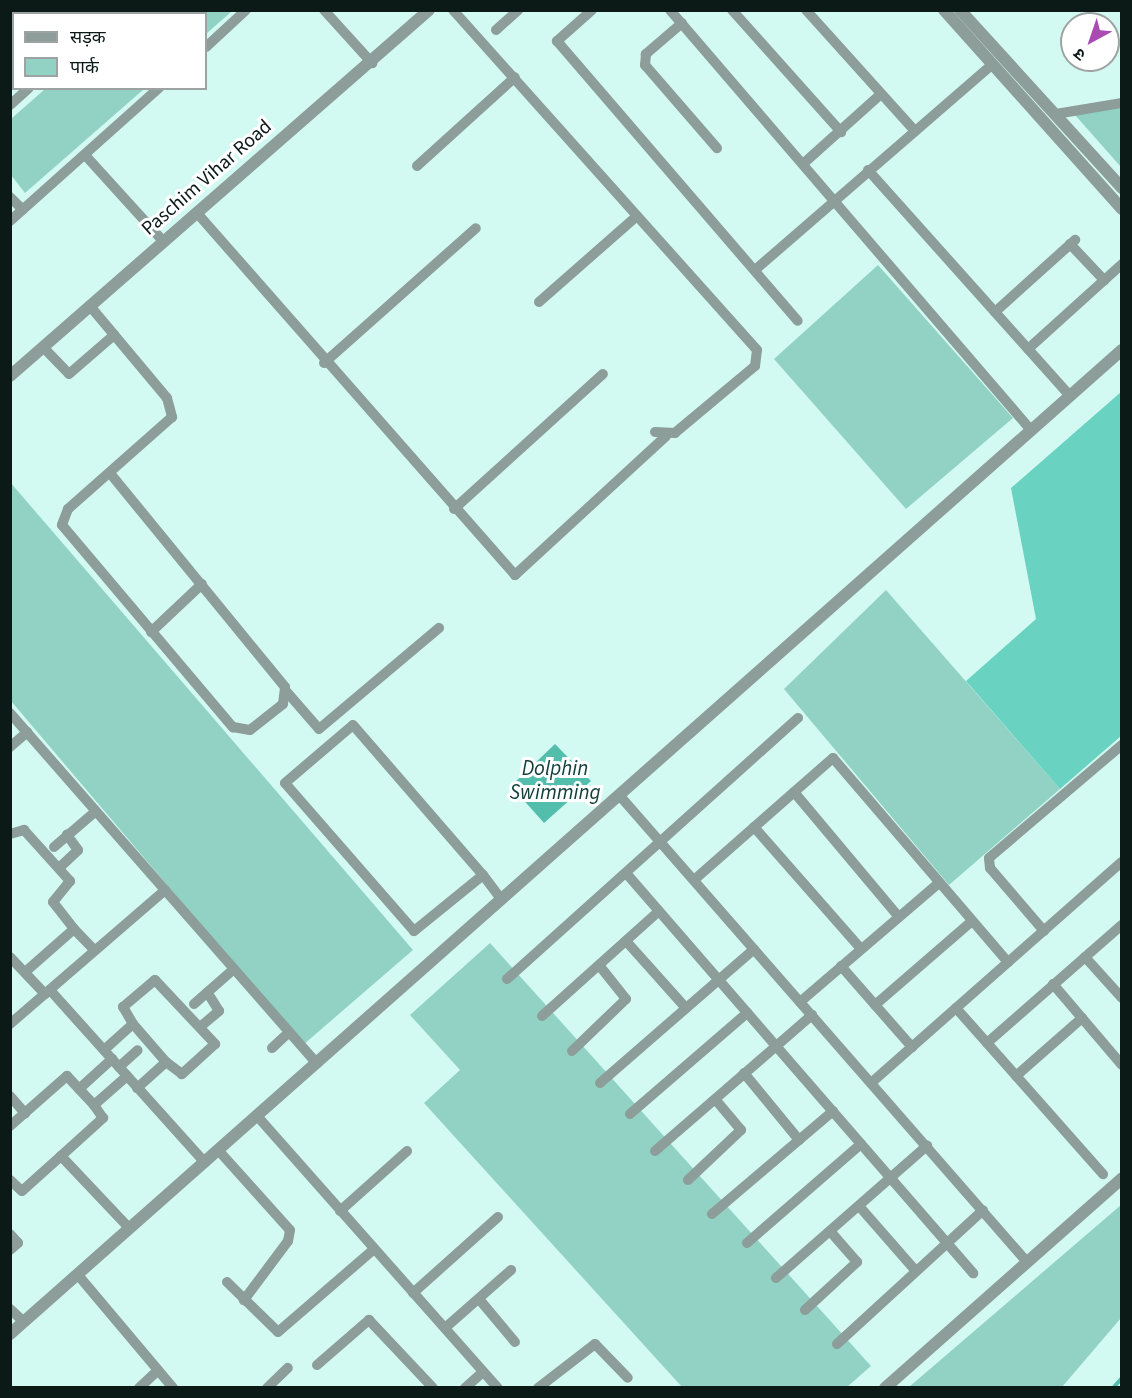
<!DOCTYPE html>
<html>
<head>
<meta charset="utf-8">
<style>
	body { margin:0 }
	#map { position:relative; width:1132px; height:1398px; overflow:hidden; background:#d3faf2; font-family:"Source Sans 3","Noto Sans Devanagari",sans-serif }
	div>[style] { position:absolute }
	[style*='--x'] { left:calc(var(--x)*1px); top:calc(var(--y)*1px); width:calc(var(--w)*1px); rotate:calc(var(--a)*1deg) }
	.green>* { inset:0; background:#92d2c5 }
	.forest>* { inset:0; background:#6ad2c0 }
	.water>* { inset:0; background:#54beac }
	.stream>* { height:4px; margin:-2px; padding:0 2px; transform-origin:2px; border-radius:2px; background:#54beac }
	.minor>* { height:10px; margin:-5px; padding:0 5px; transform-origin:5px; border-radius:5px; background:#8d9d9a }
	.tertiary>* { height:12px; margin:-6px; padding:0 6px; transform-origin:6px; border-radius:6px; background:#8d9d9a }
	span { translate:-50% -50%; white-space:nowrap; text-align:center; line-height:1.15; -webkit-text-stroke:6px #fff; paint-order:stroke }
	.street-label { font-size:20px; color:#0b1a17 }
	.water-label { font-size:21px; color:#11413a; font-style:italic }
	.frame { position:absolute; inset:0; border:12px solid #0b1a17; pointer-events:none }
	.legend { position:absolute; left:12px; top:12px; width:195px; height:78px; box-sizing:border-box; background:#fff; border:2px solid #9da3a2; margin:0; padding:8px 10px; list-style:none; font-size:18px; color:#0b1a17 }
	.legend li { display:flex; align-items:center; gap:12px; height:30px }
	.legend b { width:30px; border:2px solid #9da3a2 }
	.north { position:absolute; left:1060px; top:12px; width:60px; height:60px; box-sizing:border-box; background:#fff; border:2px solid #9da3a2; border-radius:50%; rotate:220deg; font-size:16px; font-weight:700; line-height:24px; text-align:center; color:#0b1a17 }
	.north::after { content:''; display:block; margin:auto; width:21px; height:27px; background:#aa4bb3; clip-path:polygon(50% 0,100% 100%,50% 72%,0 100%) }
</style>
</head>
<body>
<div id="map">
	<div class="green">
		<div style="clip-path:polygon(135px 10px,229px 10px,231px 12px,206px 34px,206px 14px,131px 13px)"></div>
		<div style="clip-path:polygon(45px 89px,144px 89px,25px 193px,11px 175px,11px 119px)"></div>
		<div style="clip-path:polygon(1121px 100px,1121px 167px,1075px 115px)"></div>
		<div style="clip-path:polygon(878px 265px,1013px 418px,906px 509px,774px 359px)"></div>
		<div style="clip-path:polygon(10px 482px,413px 950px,303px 1045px,11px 701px)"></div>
		<div style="clip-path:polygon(886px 590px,1060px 789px,949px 885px,784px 689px)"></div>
		<div style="clip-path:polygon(490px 943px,871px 1366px,847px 1387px,682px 1387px,424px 1103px,460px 1070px,410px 1015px)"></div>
		<div style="clip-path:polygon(1121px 1205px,1121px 1318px,1062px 1387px,909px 1387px)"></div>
	</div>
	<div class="forest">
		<div style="clip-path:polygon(1121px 392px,1121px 736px,1060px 789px,966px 681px,1036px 619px,1011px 488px)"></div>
	</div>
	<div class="water">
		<div style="clip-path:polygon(555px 744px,591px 781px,544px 823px,511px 786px)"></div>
	</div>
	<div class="stream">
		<div style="--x:1113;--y:1388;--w:13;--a:-48"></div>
	</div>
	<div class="minor">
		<div style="--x:324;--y:10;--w:72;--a:47.8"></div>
		<div style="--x:453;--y:10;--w:456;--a:48.2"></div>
		<div style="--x:757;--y:350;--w:16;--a:97"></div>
		<div style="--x:755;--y:366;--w:104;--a:140.1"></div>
		<div style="--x:675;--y:433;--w:20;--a:-177"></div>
		<div style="--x:592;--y:10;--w:47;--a:138.5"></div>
		<div style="--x:557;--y:41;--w:369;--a:49.3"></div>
		<div style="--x:670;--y:10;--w:552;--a:49.33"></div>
		<div style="--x:732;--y:10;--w:164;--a:48.2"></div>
		<div style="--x:806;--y:10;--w:163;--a:48"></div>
		<div style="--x:112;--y:14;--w:5;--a:-53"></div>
		<div style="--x:682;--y:23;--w:48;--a:139.3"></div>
		<div style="--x:646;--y:54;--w:11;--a:95"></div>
		<div style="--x:645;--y:65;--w:110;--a:49.1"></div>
		<div style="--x:496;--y:30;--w:30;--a:-42"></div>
		<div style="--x:206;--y:47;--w:54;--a:-42.8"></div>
		<div style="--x:10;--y:105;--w:25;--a:-42"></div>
		<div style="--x:1056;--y:114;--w:67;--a:-9.5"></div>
		<div style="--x:85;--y:155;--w:116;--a:47.8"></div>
		<div style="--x:804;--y:163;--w:103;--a:-41.9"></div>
		<div style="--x:417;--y:166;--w:132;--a:-42.2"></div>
		<div style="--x:868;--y:170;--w:302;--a:48.2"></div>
		<div style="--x:10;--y:197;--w:18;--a:45"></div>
		<div style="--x:197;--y:213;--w:482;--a:48.7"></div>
		<div style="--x:515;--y:575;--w:205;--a:-42.6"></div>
		<div style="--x:10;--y:221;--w:200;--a:-41.8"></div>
		<div style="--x:1070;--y:244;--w:50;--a:46.6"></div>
		<div style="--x:755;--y:270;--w:313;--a:-40.9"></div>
		<div style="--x:539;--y:302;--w:130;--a:-41.3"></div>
		<div style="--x:90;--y:306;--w:120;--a:50.1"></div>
		<div style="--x:167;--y:398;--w:20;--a:75"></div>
		<div style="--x:172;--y:417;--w:139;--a:138.5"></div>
		<div style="--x:68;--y:509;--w:17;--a:111"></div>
		<div style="--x:62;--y:525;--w:265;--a:49.8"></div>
		<div style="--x:233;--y:727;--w:17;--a:10"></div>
		<div style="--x:250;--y:730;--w:42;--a:-38.2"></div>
		<div style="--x:283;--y:704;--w:17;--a:-83"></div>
		<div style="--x:285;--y:687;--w:276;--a:-129.3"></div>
		<div style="--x:995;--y:312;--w:108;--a:-42"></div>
		<div style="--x:43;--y:347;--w:37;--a:46"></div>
		<div style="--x:69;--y:374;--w:60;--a:-40.9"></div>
		<div style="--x:1028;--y:349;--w:127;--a:-42.1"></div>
		<div style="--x:324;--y:363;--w:203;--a:-41.6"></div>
		<div style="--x:454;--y:509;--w:201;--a:-42.2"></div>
		<div style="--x:151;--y:632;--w:70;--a:-43.3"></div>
		<div style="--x:286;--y:691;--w:50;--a:49"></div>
		<div style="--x:319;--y:729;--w:157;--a:-40.1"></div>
		<div style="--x:10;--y:713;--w:466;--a:48.8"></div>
		<div style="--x:10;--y:747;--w:23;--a:-41"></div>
		<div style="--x:794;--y:792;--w:163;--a:50"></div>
		<div style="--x:620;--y:796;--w:619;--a:48.87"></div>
		<div style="--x:754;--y:827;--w:162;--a:48.7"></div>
		<div style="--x:10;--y:834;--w:15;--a:-16"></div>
		<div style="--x:24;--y:830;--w:69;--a:48"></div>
		<div style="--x:70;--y:881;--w:27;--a:129"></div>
		<div style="--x:53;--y:902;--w:34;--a:52"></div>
		<div style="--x:74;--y:929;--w:65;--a:138.7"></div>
		<div style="--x:54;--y:847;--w:55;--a:-40.6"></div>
		<div style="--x:59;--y:868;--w:26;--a:-43"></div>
		<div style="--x:78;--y:850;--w:19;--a:-126"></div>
		<div style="--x:626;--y:873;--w:530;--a:49.06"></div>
		<div style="--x:483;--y:875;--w:89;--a:140.9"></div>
		<div style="--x:414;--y:931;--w:196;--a:-131.1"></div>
		<div style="--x:285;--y:783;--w:89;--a:-40.5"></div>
		<div style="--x:353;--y:725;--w:198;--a:49.1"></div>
		<div style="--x:483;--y:875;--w:30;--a:53"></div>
		<div style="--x:694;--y:880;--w:185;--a:-41.3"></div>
		<div style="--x:833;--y:758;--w:269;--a:49.4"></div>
		<div style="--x:74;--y:929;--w:29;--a:46"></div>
		<div style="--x:1044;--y:931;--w:83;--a:-130.6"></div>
		<div style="--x:990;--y:868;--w:10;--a:-96"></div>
		<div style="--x:989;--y:858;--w:175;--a:-40.4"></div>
		<div style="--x:626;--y:941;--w:90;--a:48.2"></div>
		<div style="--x:10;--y:957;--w:51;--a:46.6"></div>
		<div style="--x:1085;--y:957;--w:55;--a:47.9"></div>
		<div style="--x:841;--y:966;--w:108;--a:48.8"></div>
		<div style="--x:507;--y:979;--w:391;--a:-41.9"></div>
		<div style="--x:1053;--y:984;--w:106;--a:49.6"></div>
		<div style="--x:50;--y:990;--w:232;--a:48.1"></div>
		<div style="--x:800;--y:1002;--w:183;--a:-40.6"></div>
		<div style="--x:194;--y:1004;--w:53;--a:-41.2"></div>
		<div style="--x:875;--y:1005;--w:128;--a:-40.9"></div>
		<div style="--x:956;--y:1008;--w:222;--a:48.5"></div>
		<div style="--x:542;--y:1016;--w:157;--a:-41.9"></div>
		<div style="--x:10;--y:1024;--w:205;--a:-40.8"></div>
		<div style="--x:133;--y:1024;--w:50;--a:49"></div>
		<div style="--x:200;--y:1027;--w:25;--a:-40"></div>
		<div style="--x:219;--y:1011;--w:22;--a:-122"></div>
		<div style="--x:987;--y:1043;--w:179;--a:-41.2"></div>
		<div style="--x:272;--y:1048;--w:23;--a:-43"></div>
		<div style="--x:104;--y:1050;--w:39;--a:-42"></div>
		<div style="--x:133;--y:1024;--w:20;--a:-120"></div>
		<div style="--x:123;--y:1007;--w:42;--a:-40.2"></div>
		<div style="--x:155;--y:980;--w:88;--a:46.8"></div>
		<div style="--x:215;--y:1044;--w:45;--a:137.7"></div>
		<div style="--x:182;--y:1074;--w:20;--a:-143"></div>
		<div style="--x:166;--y:1062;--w:39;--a:138"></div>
		<div style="--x:572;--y:1051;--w:75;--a:-43.9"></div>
		<div style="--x:626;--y:999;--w:43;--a:-128.5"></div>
		<div style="--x:119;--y:1067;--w:25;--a:-42"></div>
		<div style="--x:744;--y:1073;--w:87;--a:50.6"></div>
		<div style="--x:1016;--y:1076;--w:88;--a:-41.3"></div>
		<div style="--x:600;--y:1083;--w:204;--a:-41"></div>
		<div style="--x:871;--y:1083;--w:334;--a:-41.4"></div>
		<div style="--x:79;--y:1089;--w:45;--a:-42.3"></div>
		<div style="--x:10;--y:1096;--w:23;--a:49"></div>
		<div style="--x:630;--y:1114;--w:155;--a:-40.8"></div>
		<div style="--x:258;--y:1117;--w:362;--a:48.5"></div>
		<div style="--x:10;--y:1126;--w:76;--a:-41.3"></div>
		<div style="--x:67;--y:1076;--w:40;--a:47"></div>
		<div style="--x:94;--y:1105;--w:44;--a:-41.3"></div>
		<div style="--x:219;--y:1151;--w:106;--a:48.1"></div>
		<div style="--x:290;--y:1230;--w:11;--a:100"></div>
		<div style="--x:288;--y:1241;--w:74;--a:126.7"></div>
		<div style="--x:655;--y:1151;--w:208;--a:-40.9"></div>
		<div style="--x:61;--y:1156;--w:100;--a:46.6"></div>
		<div style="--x:10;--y:1180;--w:16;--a:43"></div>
		<div style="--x:22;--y:1191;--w:52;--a:-41.9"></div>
		<div style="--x:61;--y:1156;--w:57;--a:-42.1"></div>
		<div style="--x:103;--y:1118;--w:16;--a:-125"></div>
		<div style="--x:688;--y:1180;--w:73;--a:-43.3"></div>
		<div style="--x:741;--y:1130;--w:40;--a:-130"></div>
		<div style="--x:859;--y:1206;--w:86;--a:48.8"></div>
		<div style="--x:340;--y:1211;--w:90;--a:-41.8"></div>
		<div style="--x:712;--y:1214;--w:159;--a:-40.4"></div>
		<div style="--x:10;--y:1234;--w:12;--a:48"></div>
		<div style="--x:18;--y:1243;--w:11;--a:139"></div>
		<div style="--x:747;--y:1243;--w:151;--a:-41"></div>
		<div style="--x:78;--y:1275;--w:148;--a:49.9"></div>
		<div style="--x:776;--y:1278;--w:201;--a:-41.2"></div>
		<div style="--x:227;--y:1282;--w:71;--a:44.4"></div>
		<div style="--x:278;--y:1332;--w:127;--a:-40.8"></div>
		<div style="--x:413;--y:1293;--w:114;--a:-41.8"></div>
		<div style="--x:479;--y:1299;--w:56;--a:50.1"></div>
		<div style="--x:10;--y:1309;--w:19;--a:43"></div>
		<div style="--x:805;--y:1310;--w:71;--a:-42.7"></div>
		<div style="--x:857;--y:1262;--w:41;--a:-131.1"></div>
		<div style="--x:445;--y:1328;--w:88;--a:-41.3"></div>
		<div style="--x:837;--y:1344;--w:198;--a:-42.5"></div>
		<div style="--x:317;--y:1365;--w:69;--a:-40.9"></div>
		<div style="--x:369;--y:1320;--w:93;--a:46.7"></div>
		<div style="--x:139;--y:1388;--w:26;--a:-43"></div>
		<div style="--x:267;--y:1388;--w:29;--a:-44"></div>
		<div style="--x:465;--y:1388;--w:24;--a:-42"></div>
		<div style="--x:538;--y:1388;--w:72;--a:-37.7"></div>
		<div style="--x:595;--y:1344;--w:47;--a:45.9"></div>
	</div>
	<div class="tertiary">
		<div style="--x:944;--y:10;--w:267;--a:48.2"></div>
		<div style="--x:960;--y:10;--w:241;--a:47.7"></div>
		<div style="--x:10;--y:376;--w:556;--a:-41.14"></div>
		<div style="--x:10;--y:1334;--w:1485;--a:-41.51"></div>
		<div style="--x:885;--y:1388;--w:317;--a:-41.5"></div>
	</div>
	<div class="street-label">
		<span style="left:207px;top:178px;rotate:-41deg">Paschim Vihar Road</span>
	</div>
	<div class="water-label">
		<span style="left:555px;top:780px">Dolphin<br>Swimming</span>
	</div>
	<div class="frame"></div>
	<ul class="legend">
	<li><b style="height:8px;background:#8d9d9a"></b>सड़क</li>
	<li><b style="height:16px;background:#92d2c5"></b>पार्क</li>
	</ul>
	<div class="north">उ</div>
</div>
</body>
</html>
